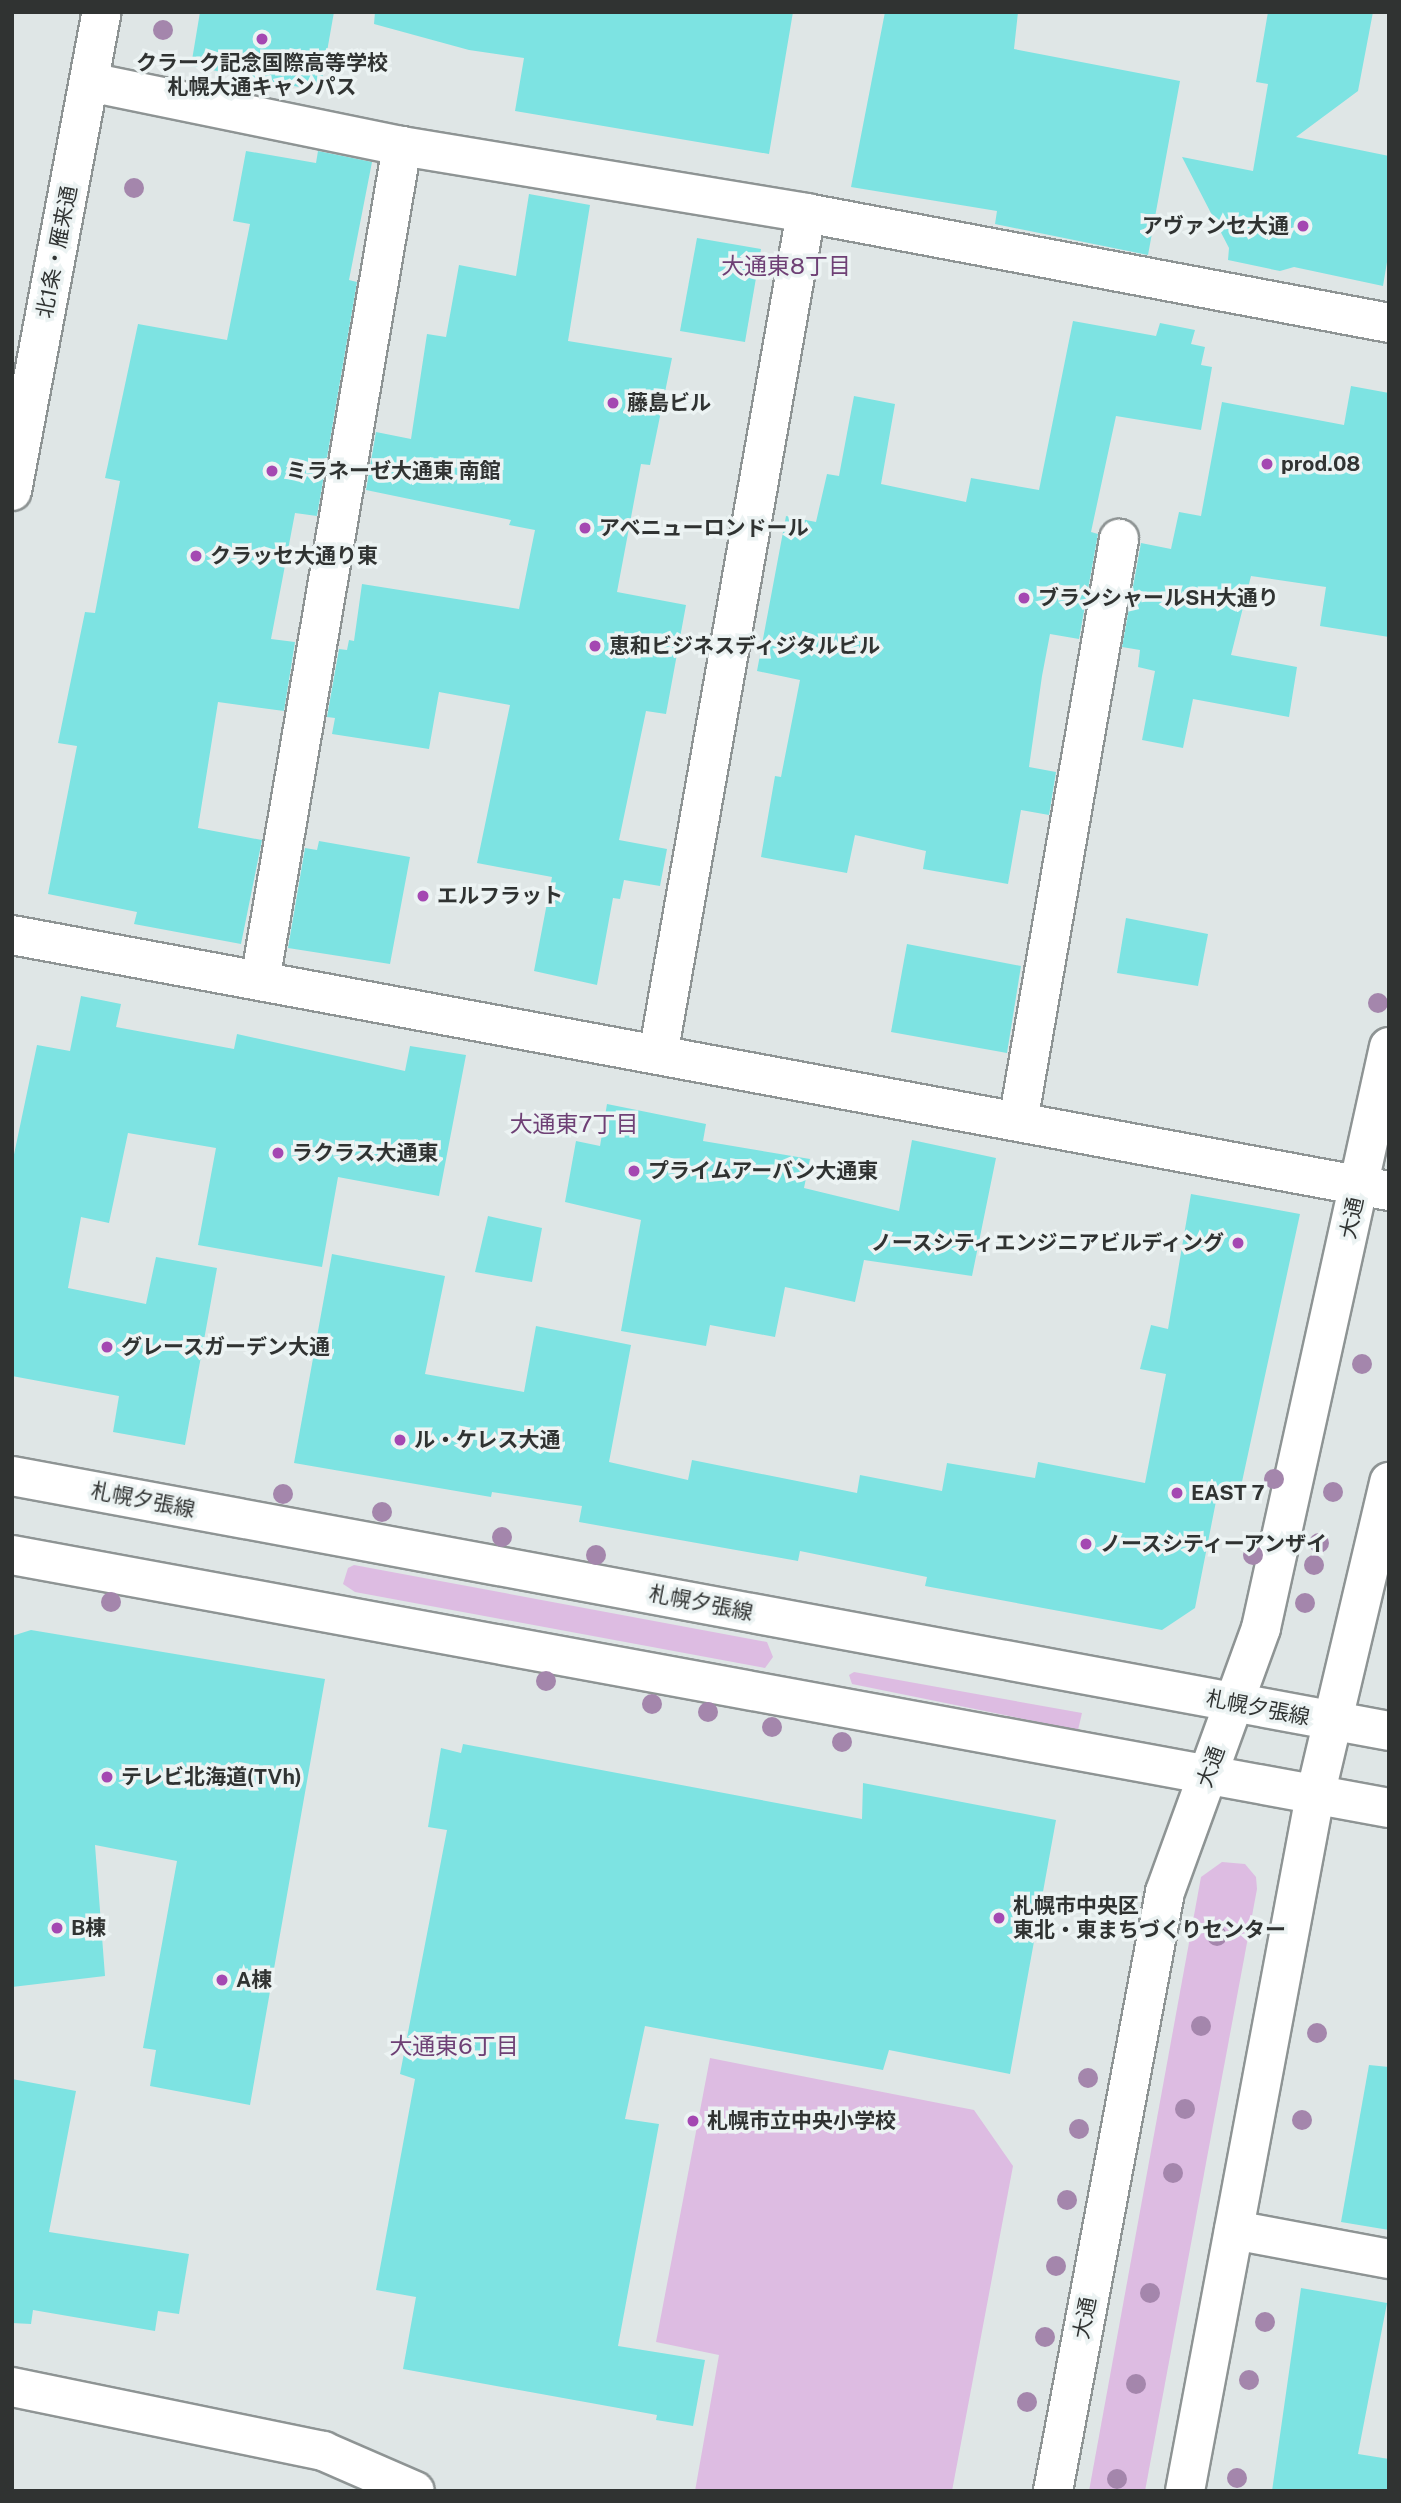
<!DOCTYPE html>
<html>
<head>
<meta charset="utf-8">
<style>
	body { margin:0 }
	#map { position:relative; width:1401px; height:2503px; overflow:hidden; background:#dfe6e6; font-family:"Public Sans","Noto Sans JP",sans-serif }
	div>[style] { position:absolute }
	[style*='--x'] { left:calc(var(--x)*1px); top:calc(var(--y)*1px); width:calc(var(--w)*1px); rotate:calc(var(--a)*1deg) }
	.green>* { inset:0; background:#ddbce2 }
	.building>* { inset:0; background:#7de3e2 }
	.roads { filter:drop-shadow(2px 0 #8e9494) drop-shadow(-2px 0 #8e9494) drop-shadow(0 2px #8e9494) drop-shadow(0 -2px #8e9494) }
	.street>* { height:38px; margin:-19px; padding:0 19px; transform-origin:19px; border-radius:19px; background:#fff }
	.secondary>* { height:38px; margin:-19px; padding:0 19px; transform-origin:19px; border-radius:19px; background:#fff }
	.primary>* { height:38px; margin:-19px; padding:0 19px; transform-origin:19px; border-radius:19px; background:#fff }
	.highway>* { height:38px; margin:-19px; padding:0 19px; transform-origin:19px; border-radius:19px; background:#fff }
	.trees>* { width:20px; height:20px; margin:-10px; border-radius:50%; background:#a486ac }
	.dots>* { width:19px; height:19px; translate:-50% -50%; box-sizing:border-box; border:4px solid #ecf3f3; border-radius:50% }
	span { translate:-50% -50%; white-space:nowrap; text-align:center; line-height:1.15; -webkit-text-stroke:7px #ecf3f3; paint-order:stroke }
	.poi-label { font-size:21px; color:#303332; font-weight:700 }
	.right { translate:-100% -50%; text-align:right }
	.left { translate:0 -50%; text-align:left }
	.street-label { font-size:21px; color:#303332 }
	.neighbourhood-label { font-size:23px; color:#6e4075 }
	.frame { position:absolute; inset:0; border:14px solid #303332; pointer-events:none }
</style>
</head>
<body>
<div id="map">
	<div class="green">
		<div style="clip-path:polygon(354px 1565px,767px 1642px,773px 1657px,765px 1668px,355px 1592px,343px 1584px,348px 1568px)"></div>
		<div style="clip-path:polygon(854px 1672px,1082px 1713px,1078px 1730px,852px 1684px,849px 1675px)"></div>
		<div style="clip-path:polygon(1222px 1862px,1245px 1864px,1256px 1877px,1257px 1889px,1145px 2491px,1089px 2491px,1201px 1877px)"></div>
		<div style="clip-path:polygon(710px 2058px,974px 2110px,1013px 2166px,952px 2491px,695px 2491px,719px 2355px,656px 2342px)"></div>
	</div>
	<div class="building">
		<div style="clip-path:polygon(200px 12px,334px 12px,320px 91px,191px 66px)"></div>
		<div style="clip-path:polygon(375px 12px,793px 12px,769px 154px,515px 111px,524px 58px,469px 50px,374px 24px)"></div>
		<div style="clip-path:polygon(885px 12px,1018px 12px,1014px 49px,1180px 81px,1148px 255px,995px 224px,997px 211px,851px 187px)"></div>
		<div style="clip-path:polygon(1268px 12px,1373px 12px,1358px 91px,1296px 137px,1389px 156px,1389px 250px,1383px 286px,1294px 267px,1280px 271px,1228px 260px,1229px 248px,1182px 157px,1253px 171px,1268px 84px,1256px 82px)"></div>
		<div style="clip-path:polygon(246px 151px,316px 163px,318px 151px,372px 162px,349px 280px,357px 282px,317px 516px,295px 513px,271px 639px,295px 642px,284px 711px,218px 702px,198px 828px,262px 840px,241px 944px,134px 924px,137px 912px,48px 894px,77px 746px,58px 743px,85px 612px,95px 613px,120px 481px,105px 478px,138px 324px,227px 340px,250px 224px,233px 221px)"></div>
		<div style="clip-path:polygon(529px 194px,590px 205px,568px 341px,672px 358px,650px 465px,641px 464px,617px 592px,686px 605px,666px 714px,646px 711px,619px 840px,667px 849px,660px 886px,624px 880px,620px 899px,613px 898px,597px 985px,534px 971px,552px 877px,477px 863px,510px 705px,439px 692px,429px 749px,332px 734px,335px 718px,327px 717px,339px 649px,347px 650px,349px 640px,354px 641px,362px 584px,519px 609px,535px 530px,509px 525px,511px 520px,366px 490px,376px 432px,411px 439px,427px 334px,446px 337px,459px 265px,516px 276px)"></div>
		<div style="clip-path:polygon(697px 238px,761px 249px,745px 342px,680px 331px)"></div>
		<div style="clip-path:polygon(1073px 321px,1156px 336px,1160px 323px,1195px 330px,1191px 344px,1205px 347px,1201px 365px,1212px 367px,1201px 430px,1116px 416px,1091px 532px,1098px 534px,1079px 639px,1050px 634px,1042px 676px,1029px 767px,1056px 772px,1049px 815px,1021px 810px,1008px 884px,923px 869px,926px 851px,855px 835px,847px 873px,761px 857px,775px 776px,781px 777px,800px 680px,757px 671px,786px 516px,816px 522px,827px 474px,839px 476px,854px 396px,895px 404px,881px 484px,966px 502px,971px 478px,1039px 490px)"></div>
		<div style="clip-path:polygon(1351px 386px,1389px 393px,1389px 637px,1320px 626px,1326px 587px,1251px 576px,1231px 655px,1297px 667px,1289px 717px,1193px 699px,1183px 748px,1142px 740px,1155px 671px,1138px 667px,1140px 650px,1122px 647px,1141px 543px,1171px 549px,1179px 512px,1201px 516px,1222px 402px,1344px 425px)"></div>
		<div style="clip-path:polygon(319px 841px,410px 857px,390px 964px,288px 948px,305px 848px,317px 850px)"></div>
		<div style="clip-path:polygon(1126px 918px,1208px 934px,1198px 986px,1117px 973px)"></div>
		<div style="clip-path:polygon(907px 944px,1021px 966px,1007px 1053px,891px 1032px)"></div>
		<div style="clip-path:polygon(81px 996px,121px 1004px,116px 1027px,234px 1049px,237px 1034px,405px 1071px,410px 1046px,466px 1055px,439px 1196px,338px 1177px,322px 1267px,198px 1245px,216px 1148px,128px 1133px,109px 1223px,81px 1217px,68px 1288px,146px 1304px,156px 1257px,217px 1268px,185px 1445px,113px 1432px,119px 1396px,12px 1376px,12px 1164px,37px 1045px,70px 1051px)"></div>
		<div style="clip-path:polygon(607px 1104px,706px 1124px,703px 1141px,810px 1159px,804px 1188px,899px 1211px,912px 1140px,996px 1158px,972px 1276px,864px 1260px,855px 1302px,785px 1287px,775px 1337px,710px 1325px,706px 1346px,621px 1331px,641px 1220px,565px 1202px,576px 1141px,600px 1146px)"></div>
		<div style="clip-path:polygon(1191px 1194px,1300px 1214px,1240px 1491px,1219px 1486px,1195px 1608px,1162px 1630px,925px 1586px,927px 1577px,800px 1551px,798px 1561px,579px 1522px,582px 1506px,492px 1492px,491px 1497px,294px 1463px,332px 1254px,445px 1276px,425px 1374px,524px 1392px,536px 1326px,631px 1345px,609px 1462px,688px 1480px,692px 1460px,857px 1493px,860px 1475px,942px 1491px,947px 1463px,1035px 1478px,1038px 1462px,1145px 1483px,1166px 1374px,1140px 1369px,1151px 1325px,1168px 1329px)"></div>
		<div style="clip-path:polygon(488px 1216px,542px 1228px,532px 1282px,475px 1272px)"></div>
		<div style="clip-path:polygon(31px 1630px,325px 1679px,250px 2105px,150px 2086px,156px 2050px,143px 2048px,177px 1861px,95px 1845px,105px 1976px,12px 1987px,12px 1636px)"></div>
		<div style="clip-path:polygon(463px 1744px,862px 1819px,863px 1783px,1056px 1820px,1010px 2074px,889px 2050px,883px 2070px,645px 2026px,625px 2119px,659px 2124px,618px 2346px,705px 2360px,693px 2426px,656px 2420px,657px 2415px,403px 2369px,416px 2297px,376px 2290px,415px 2079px,400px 2074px,447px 1830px,428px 1827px,441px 1748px,461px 1753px)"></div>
		<div style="clip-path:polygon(1369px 2065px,1389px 2067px,1389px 2230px,1341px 2222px)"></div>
		<div style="clip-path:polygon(12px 2079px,76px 2091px,49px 2232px,189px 2254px,179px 2314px,158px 2311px,155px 2331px,33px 2310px,31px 2324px,12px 2323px)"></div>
		<div style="clip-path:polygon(1301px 2288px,1387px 2303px,1358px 2454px,1389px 2459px,1389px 2491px,1272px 2491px)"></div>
	</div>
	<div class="roads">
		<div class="street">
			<div style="--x:89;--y:82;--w:319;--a:11.6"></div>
			<div style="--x:402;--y:146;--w:410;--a:9.4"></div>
			<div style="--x:806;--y:213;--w:593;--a:10.68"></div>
			<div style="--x:12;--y:935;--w:1401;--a:10.53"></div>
			<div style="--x:260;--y:981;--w:847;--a:-80.35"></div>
			<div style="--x:658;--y:1055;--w:855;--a:-80.03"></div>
			<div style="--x:1018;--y:1122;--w:592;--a:-80.17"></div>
			<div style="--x:1234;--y:2230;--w:158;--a:10.6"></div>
			<div style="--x:12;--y:2387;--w:318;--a:11.6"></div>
			<div style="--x:323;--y:2451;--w:100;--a:23.5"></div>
		</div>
		<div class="secondary">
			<div style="--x:1053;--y:2491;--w:609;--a:-79.41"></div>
			<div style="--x:1165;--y:1892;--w:281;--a:-70"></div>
			<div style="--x:1261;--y:1628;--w:595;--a:-77.58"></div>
			<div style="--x:1185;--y:2491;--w:707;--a:-79.41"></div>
			<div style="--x:1315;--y:1796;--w:323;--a:-76.7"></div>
		</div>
		<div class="primary">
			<div style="--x:12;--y:1476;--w:1400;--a:10.49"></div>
			<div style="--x:12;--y:1555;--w:1400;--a:10.41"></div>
		</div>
		<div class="highway">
			<div style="--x:12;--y:491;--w:487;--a:-79.4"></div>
		</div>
	</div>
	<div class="trees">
		<div style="left:163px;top:30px"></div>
		<div style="left:134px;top:188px"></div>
		<div style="left:1378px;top:1003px"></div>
		<div style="left:1362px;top:1364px"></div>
		<div style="left:1274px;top:1479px"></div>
		<div style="left:1333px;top:1492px"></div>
		<div style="left:283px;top:1494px"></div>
		<div style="left:382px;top:1512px"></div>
		<div style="left:502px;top:1537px"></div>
		<div style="left:1319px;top:1543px"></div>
		<div style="left:596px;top:1555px"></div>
		<div style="left:1253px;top:1555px"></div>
		<div style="left:1314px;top:1565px"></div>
		<div style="left:111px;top:1602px"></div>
		<div style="left:1305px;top:1603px"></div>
		<div style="left:546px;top:1681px"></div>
		<div style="left:652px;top:1704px"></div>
		<div style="left:708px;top:1712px"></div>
		<div style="left:772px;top:1727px"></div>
		<div style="left:842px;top:1742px"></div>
		<div style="left:1217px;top:1936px"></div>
		<div style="left:1201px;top:2026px"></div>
		<div style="left:1317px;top:2033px"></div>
		<div style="left:1088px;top:2078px"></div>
		<div style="left:1185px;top:2109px"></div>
		<div style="left:1302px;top:2120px"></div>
		<div style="left:1079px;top:2129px"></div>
		<div style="left:1173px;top:2173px"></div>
		<div style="left:1067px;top:2200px"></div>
		<div style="left:1056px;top:2266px"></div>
		<div style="left:1150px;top:2293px"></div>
		<div style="left:1265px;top:2322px"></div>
		<div style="left:1045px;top:2337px"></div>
		<div style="left:1249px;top:2380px"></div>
		<div style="left:1136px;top:2384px"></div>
		<div style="left:1027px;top:2402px"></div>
		<div style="left:1237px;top:2478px"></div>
		<div style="left:1117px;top:2479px"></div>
	</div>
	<div class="dots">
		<div style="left:262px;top:39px;background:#a448b2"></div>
		<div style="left:1303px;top:226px;background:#a448b2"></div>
		<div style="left:613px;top:403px;background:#a448b2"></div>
		<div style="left:1267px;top:464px;background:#a448b2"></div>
		<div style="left:272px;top:471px;background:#a448b2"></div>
		<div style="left:585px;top:528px;background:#a448b2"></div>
		<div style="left:196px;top:556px;background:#a448b2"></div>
		<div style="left:1024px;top:598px;background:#a448b2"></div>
		<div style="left:595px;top:646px;background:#a448b2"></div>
		<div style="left:423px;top:896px;background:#a448b2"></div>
		<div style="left:278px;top:1153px;background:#a448b2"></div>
		<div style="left:634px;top:1171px;background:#a448b2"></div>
		<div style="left:1238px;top:1243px;background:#a448b2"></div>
		<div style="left:107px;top:1347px;background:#a448b2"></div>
		<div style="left:400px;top:1440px;background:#a448b2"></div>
		<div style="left:1177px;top:1493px;background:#a448b2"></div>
		<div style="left:1086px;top:1544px;background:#a448b2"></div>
		<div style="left:107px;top:1777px;background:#a448b2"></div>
		<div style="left:999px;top:1918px;background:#a448b2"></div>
		<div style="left:57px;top:1928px;background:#a448b2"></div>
		<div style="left:222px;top:1980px;background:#a448b2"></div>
		<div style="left:693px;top:2121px;background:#a448b2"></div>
	</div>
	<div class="poi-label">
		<span style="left:262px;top:75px">クラーク記念国際高等学校<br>札幌大通キャンパス</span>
		<span class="right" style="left:1289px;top:226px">アヴァンセ大通</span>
		<span class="left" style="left:627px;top:403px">藤島ビル</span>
		<span class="left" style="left:1281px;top:464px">prod.08</span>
		<span class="left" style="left:286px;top:471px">ミラネーゼ大通東 南館</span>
		<span class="left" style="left:599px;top:528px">アベニューロンドール</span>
		<span class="left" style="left:210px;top:556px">クラッセ大通り東</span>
		<span class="left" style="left:1038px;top:598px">ブランシャールSH大通り</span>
		<span class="left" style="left:609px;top:646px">恵和ビジネスディジタルビル</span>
		<span class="left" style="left:437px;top:896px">エルフラット</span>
		<span class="left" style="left:292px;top:1153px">ラクラス大通東</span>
		<span class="left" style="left:648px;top:1171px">プライムアーバン大通東</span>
		<span class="right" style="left:1224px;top:1243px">ノースシティエンジニアビルディング</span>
		<span class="left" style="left:121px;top:1347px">グレースガーデン大通</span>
		<span class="left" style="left:414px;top:1440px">ル・ケレス大通</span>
		<span class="left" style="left:1191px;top:1493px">EAST 7</span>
		<span class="left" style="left:1100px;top:1544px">ノースシティーアンザイ</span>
		<span class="left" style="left:121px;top:1777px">テレビ北海道(TVh)</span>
		<span class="left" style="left:1013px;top:1918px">札幌市中央区<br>東北・東まちづくりセンター</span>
		<span class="left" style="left:71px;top:1928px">B棟</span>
		<span class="left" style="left:236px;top:1980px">A棟</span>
		<span class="left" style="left:707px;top:2121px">札幌市立中央小学校</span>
	</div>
	<div class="street-label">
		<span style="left:57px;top:252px;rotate:-79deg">北1条・雁来通</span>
		<span style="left:1352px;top:1218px;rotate:-78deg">大通</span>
		<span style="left:143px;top:1500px;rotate:11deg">札幌夕張線</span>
		<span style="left:701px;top:1603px;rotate:11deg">札幌夕張線</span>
		<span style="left:1258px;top:1708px;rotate:11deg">札幌夕張線</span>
		<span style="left:1211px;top:1767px;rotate:-70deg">大通</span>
		<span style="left:1085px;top:2318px;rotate:-79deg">大通</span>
	</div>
	<div class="neighbourhood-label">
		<span style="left:786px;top:266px">大通東8丁目</span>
		<span style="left:574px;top:1124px">大通東7丁目</span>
		<span style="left:454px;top:2046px">大通東6丁目</span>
	</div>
	<div class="frame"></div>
</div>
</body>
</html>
